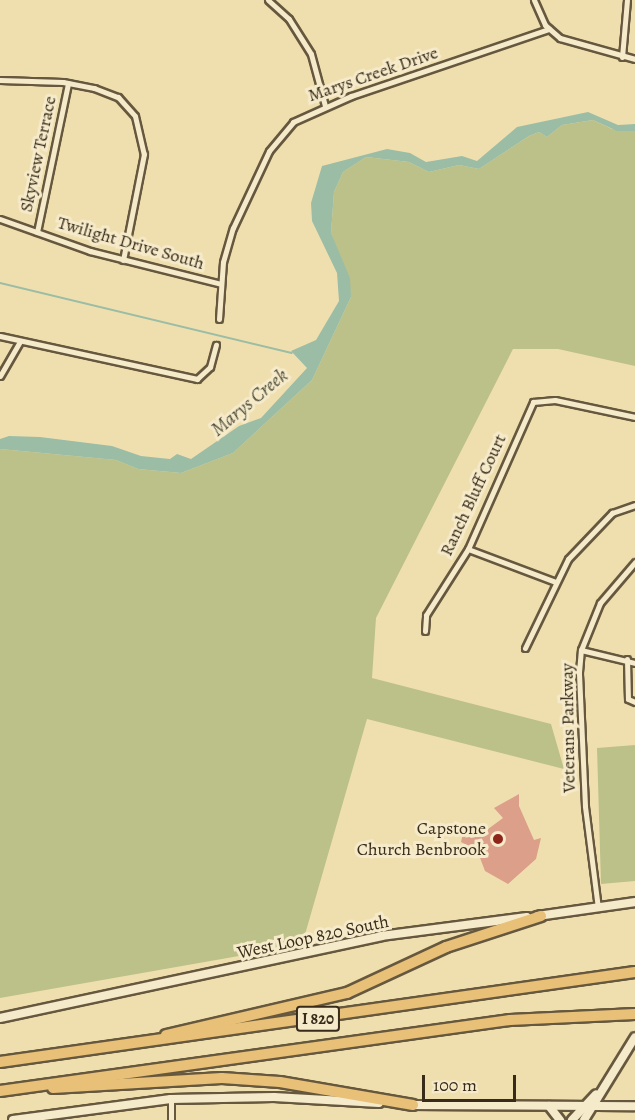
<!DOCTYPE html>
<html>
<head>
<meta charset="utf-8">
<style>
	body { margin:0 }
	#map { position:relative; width:635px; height:1120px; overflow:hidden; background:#f0dfae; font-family:Alegreya,serif }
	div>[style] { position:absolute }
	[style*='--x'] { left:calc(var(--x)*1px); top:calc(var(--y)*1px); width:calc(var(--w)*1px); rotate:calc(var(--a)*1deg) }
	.green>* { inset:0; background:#bcc189 }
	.water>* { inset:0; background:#9bbda5 }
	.stream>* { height:2px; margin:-1px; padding:0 1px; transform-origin:1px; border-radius:1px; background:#9bbda5 }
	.building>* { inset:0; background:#dc9f8a }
	.roads { filter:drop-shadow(2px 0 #66583e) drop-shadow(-2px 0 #66583e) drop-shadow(0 2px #66583e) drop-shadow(0 -2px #66583e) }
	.street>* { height:5px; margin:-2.5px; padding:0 2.5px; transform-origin:2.5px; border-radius:2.5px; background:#f5eaca }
	.secondary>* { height:8px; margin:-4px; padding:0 4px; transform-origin:4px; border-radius:4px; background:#f5eaca }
	.highway>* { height:10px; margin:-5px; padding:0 5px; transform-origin:5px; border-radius:5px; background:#e8c077 }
	.dots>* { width:16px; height:16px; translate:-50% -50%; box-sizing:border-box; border:3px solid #f5eaca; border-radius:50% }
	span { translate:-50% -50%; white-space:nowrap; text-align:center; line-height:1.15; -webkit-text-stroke:6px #f5eaca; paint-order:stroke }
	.shield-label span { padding:2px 4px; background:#f5eaca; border:2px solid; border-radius:4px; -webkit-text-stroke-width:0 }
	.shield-label { font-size:16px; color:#382b19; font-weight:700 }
	.street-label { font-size:18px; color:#382b19 }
	.poi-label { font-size:18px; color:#382b19 }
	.right { translate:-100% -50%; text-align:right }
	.water-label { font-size:20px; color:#51503c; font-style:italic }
	.scale { position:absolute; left:422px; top:1075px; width:94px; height:27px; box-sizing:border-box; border:3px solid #382b19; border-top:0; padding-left:8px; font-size:18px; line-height:21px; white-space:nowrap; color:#382b19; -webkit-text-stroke:4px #f5eaca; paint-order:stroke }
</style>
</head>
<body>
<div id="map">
	<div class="green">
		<div style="clip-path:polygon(593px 120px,612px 129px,635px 131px,635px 366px,558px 349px,513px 349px,376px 618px,372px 678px,551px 724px,564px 769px,367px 719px,302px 945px,0 998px,0 449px,116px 460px,138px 469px,181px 473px,233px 453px,312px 380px,351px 297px,331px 233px,334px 192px,343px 172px,366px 157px,409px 162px,429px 172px,459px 165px,479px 169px,529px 136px,539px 132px,547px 137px,562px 125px)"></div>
		<div style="clip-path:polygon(635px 745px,635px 881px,601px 884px,597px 748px)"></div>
	</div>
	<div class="water">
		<div style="clip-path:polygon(588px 112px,618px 125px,635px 124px,635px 131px,617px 131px,593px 120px,562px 125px,547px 137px,539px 132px,529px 136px,479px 169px,459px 165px,429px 172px,409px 162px,366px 157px,343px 172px,334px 192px,331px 233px,350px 278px,351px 297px,312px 380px,233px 453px,181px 473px,138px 469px,116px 460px,0 449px,0 439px,9px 436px,40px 437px,112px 446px,141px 456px,170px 459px,177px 454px,191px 459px,239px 426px,261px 418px,307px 368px,291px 351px,316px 340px,339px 301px,337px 273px,312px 221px,311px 203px,322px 166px,387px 149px,410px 153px,426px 162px,462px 156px,477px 161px,517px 127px)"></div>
	</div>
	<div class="stream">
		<div style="--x:0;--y:283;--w:300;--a:13.5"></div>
	</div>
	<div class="building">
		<div style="clip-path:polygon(519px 794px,519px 806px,534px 840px,541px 838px,536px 859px,508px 884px,485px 871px,477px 850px,461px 842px,463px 833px,480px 835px,503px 818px,494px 808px)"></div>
	</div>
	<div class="roads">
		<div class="street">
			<div style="--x:268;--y:0;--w:28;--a:42"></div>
			<div style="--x:289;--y:19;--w:41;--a:57.8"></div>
			<div style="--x:311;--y:54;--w:54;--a:74.9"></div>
			<div style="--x:534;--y:0;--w:27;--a:66"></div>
			<div style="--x:545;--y:25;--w:20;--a:41"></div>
			<div style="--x:560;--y:38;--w:78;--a:15.6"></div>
			<div style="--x:622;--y:57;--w:57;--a:-85"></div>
			<div style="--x:0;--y:80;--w:63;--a:1.8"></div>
			<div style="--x:63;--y:82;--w:32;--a:11"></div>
			<div style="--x:94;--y:88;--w:26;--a:21"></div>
			<div style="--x:118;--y:97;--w:25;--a:48"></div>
			<div style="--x:135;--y:116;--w:39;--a:77"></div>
			<div style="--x:144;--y:154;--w:108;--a:101.2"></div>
			<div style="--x:0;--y:219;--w:96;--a:19.6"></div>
			<div style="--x:90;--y:251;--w:135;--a:14.1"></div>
			<div style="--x:37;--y:232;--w:152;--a:-78.2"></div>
			<div style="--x:219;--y:319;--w:57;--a:-86"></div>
			<div style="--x:223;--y:262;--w:35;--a:-74"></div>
			<div style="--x:233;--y:228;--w:85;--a:-64.9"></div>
			<div style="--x:269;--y:151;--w:38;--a:-50"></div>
			<div style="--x:293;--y:122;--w:64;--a:-24.1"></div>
			<div style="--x:351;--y:96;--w:209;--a:-18.7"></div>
			<div style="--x:0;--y:336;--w:202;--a:12.3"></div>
			<div style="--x:197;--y:379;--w:18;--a:-43"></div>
			<div style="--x:210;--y:367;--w:23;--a:-75"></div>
			<div style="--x:0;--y:376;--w:39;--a:-60"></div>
			<div style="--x:468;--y:549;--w:94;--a:20.6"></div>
			<div style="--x:425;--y:631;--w:16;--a:-86"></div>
			<div style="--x:426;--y:615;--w:78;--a:-57.5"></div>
			<div style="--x:468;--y:549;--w:161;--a:-66.1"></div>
			<div style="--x:533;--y:402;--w:22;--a:-5"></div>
			<div style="--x:555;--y:400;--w:82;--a:12"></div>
			<div style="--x:525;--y:648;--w:99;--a:-64.2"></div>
			<div style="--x:568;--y:559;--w:64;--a:-46.3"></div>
			<div style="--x:612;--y:513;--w:24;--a:-19"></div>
			<div style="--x:581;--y:650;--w:56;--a:13.5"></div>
			<div style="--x:627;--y:659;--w:40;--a:88.6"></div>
			<div style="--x:628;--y:699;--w:8;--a:23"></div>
			<div style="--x:598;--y:908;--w:103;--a:-97.3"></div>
			<div style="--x:585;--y:806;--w:134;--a:-92.6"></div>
			<div style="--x:579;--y:672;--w:22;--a:-85"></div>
			<div style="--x:581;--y:650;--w:51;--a:-68"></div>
			<div style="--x:600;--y:603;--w:54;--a:-49.5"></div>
			<div style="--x:171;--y:1099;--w:21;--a:90"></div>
		</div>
		<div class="secondary">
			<div style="--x:538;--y:916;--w:98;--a:-8.2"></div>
			<div style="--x:0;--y:1018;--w:390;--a:-12.1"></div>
			<div style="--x:381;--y:936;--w:147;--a:-7.4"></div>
			<div style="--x:409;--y:1105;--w:226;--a:0.3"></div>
			<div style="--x:549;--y:1106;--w:18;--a:52"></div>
			<div style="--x:13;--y:1120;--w:159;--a:-7.6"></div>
			<div style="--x:171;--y:1099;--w:103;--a:-1.1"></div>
			<div style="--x:274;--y:1097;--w:105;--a:3.3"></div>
			<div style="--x:572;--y:1120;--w:35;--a:-47"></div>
			<div style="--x:584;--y:1120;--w:97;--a:-58.4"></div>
		</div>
		<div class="highway">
			<div style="--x:166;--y:1035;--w:186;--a:-13.1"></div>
			<div style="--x:347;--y:993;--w:109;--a:-24.9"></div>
			<div style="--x:446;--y:947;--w:100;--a:-18.1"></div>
			<div style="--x:0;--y:1062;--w:641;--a:-8.07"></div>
			<div style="--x:53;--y:1088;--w:169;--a:-3.4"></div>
			<div style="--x:222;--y:1078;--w:58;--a:3.9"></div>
			<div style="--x:280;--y:1082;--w:135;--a:9.8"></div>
			<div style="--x:0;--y:1091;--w:515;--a:-7.93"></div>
			<div style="--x:510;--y:1020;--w:125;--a:-2.7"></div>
		</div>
	</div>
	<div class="dots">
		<div style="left:498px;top:839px;background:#8f2418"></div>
	</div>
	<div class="shield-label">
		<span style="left:318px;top:1019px">I 820</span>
	</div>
	<div class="street-label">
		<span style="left:373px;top:74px;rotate:-19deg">Marys Creek Drive</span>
		<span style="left:38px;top:154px;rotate:-78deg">Skyview Terrace</span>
		<span style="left:131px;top:243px;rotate:16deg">Twilight Drive South</span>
		<span style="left:473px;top:495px;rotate:-65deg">Ranch Bluff Court</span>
		<span style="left:568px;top:728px;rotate:-91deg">Veterans Parkway</span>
		<span style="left:313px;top:937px;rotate:-12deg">West Loop 820 South</span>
	</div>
	<div class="poi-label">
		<span class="right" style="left:486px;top:839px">Capstone<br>Church Benbrook</span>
	</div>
	<div class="water-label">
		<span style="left:249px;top:402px;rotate:-40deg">Marys Creek</span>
	</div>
	<div class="scale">100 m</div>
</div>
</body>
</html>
